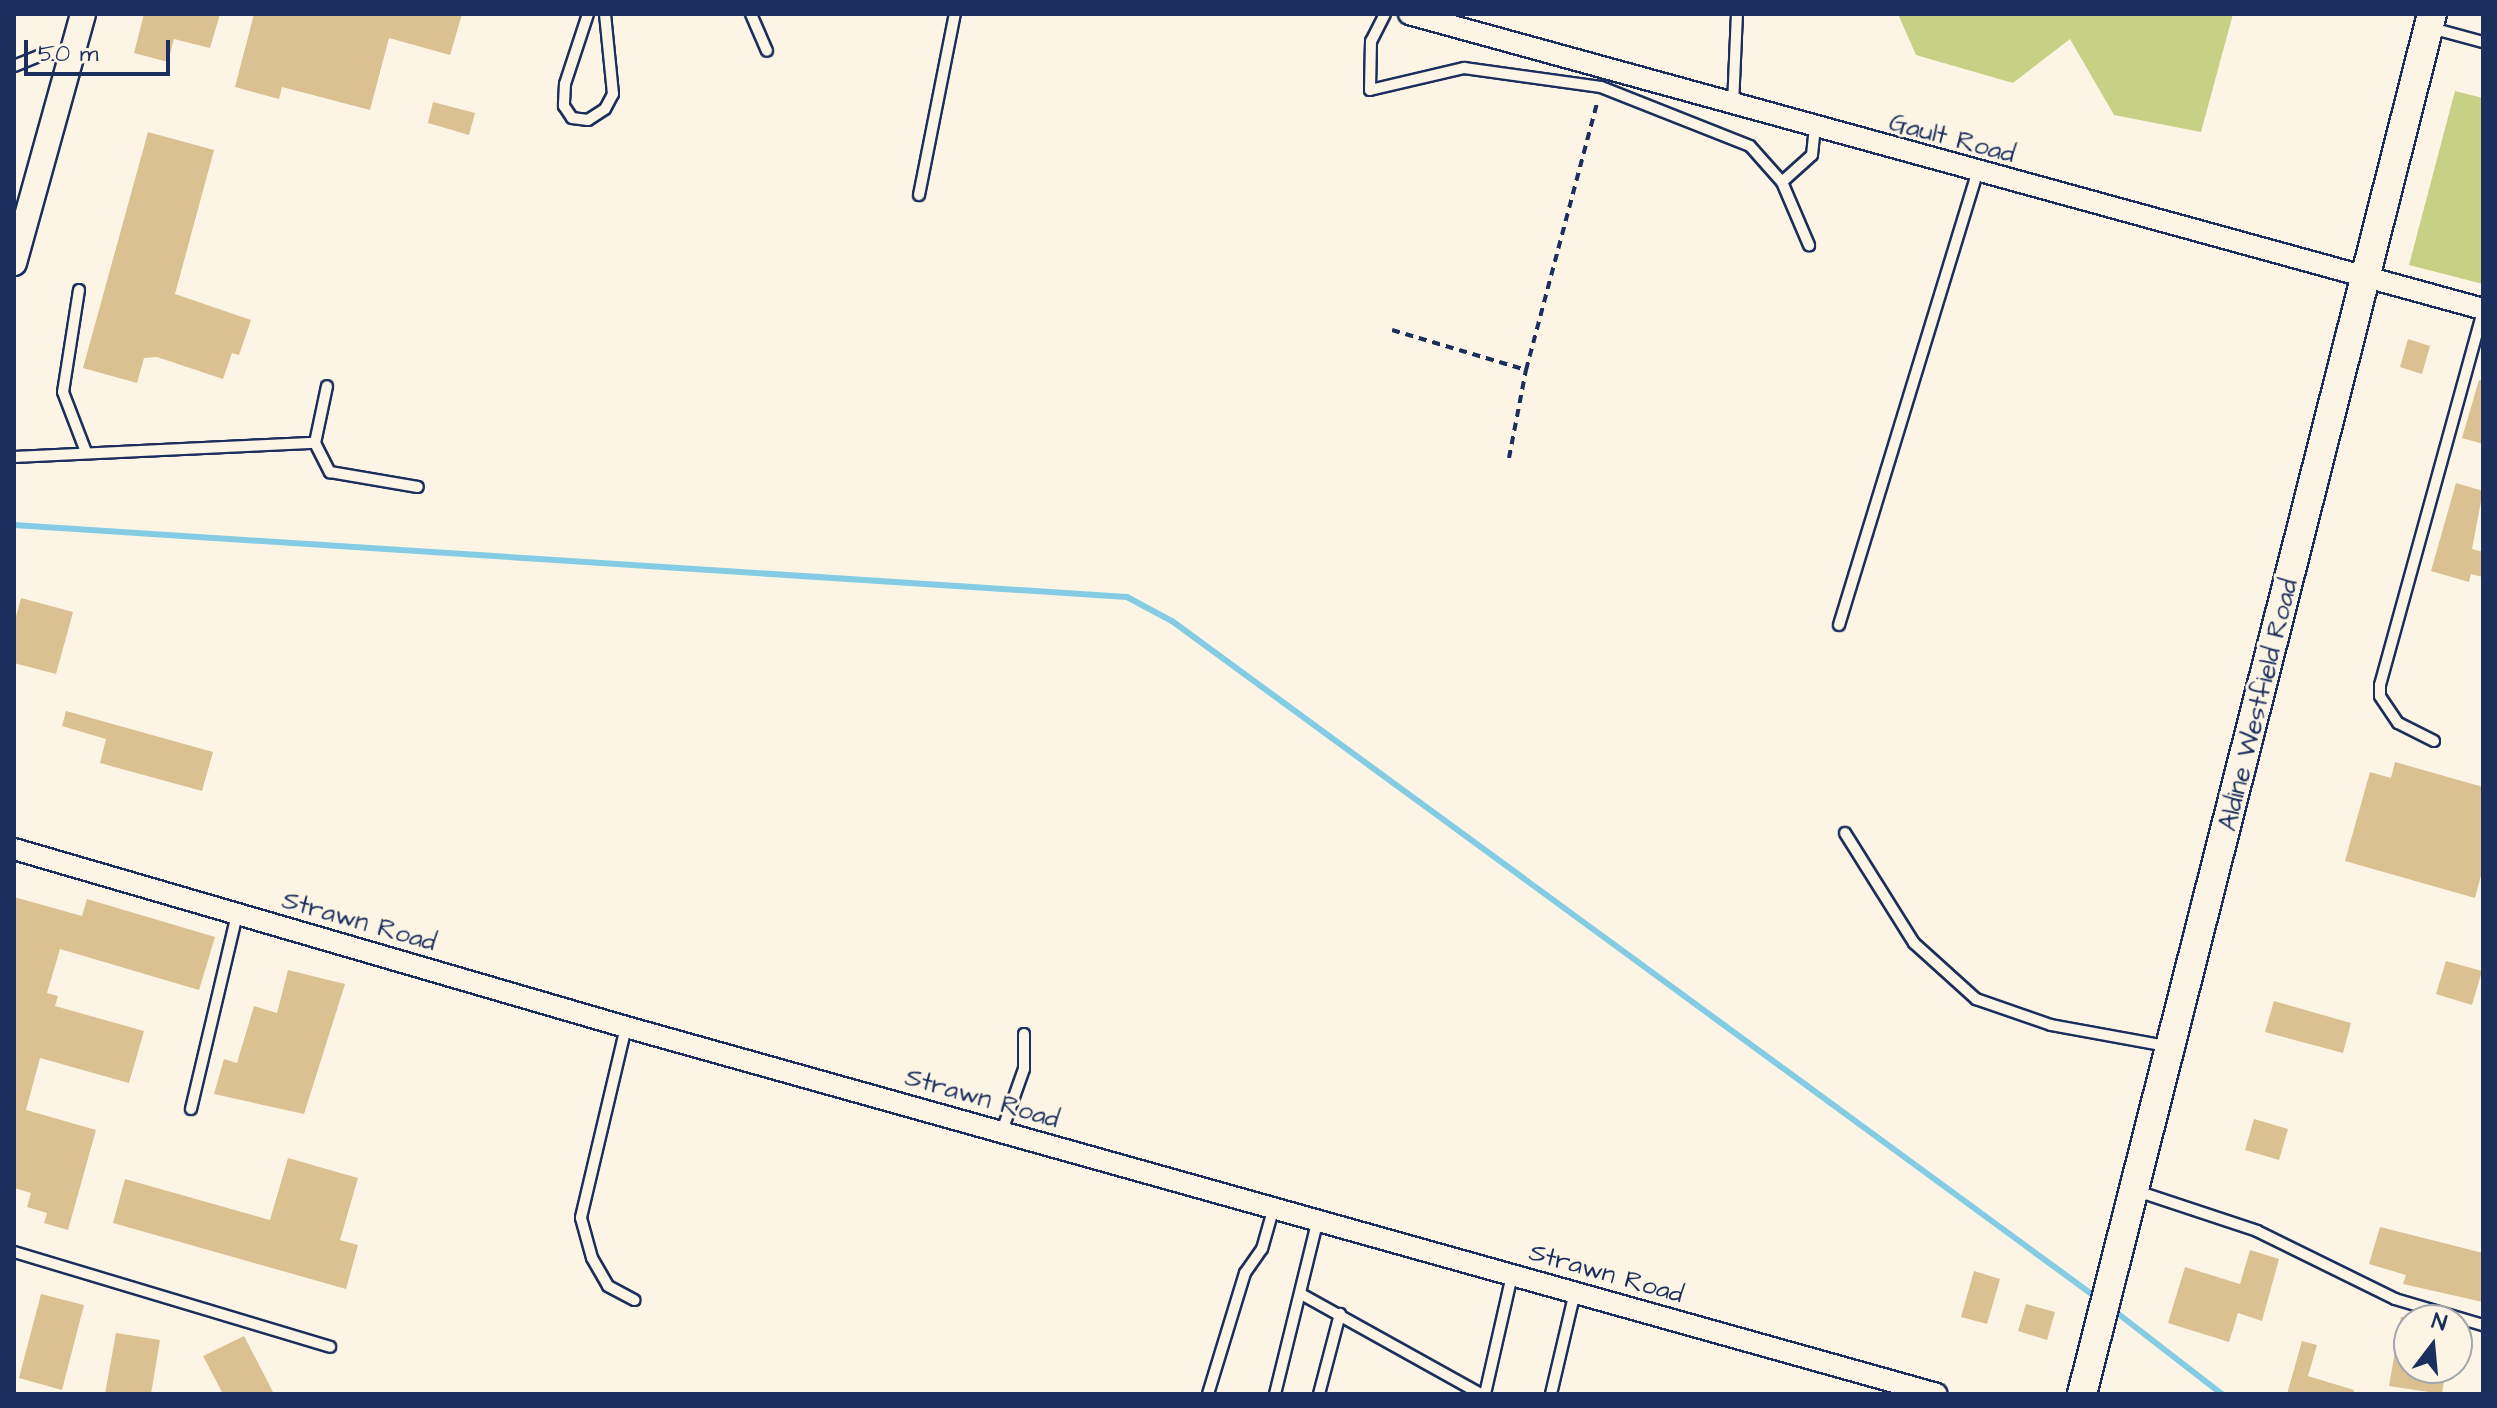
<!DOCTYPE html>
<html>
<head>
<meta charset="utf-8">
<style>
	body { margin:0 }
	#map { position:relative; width:2497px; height:1408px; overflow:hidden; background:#fcf5e5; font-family:"Architects Daughter",sans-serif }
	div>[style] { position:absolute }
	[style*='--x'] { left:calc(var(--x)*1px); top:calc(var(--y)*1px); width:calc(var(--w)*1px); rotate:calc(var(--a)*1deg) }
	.green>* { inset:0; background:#c6d185 }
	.stream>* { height:6px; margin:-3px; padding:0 3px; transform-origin:3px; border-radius:3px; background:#84cce4 }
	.building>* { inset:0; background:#dbc091 }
	.path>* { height:4px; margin-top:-2px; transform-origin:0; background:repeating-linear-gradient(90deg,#1b2f5e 0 8px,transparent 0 14px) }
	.roads { filter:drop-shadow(2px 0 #1b2f5e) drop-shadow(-2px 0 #1b2f5e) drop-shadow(0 2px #1b2f5e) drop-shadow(0 -2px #1b2f5e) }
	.service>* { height:10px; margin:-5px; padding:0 5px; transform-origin:5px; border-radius:5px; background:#fcf5e5 }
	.minor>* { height:20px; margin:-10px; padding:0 10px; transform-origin:10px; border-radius:10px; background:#fcf5e5 }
	.tertiary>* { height:24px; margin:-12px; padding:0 12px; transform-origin:12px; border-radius:12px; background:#fcf5e5 }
	.secondary>* { height:28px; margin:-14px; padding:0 14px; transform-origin:14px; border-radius:14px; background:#fcf5e5 }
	span { translate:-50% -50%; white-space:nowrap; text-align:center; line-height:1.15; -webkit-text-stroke:6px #fcf5e5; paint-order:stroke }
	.street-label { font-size:26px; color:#1b2f5e }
	.frame { position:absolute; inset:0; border:16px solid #1b2f5e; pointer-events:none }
	.north { position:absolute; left:2393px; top:1304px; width:80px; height:80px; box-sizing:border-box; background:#fcf5e5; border:2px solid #a2a6af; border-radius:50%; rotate:16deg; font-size:22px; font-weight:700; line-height:32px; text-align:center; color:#1b2f5e }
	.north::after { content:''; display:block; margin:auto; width:28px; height:36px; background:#1b2f5e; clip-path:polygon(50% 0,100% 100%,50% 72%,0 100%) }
	.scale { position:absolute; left:24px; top:40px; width:146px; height:36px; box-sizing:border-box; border:4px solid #1b2f5e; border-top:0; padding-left:10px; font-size:24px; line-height:28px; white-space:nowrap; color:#1b2f5e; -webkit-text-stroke:6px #fcf5e5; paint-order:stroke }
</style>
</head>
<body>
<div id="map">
	<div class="green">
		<div style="clip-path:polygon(1898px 14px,2233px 14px,2201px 132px,2114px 115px,2070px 39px,2013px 83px,1916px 55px)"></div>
		<div style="clip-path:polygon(2455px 91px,2483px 98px,2483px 284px,2409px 265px)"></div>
	</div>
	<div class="stream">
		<div style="--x:14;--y:525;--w:1115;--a:3.7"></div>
		<div style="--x:1127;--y:597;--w:51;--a:28.1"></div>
		<div style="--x:1172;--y:621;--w:1146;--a:36.2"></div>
		<div style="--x:2112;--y:1309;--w:139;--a:37.7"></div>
	</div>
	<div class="building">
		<div style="clip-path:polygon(144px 14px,220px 14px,210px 48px,174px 39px,168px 62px,134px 53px)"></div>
		<div style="clip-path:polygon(254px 14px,462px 14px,450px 55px,389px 38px,370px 110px,282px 87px,279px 99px,235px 87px)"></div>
		<div style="clip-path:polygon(433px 102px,475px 113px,469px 135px,428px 123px)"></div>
		<div style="clip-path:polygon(148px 132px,214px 150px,175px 294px,251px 320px,239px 355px,232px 353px,223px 379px,157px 357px,144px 358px,137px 383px,83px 368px)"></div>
		<div style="clip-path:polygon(2408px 339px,2430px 346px,2422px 374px,2400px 367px)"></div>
		<div style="clip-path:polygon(2479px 380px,2483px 381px,2483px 444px,2462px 438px)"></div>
		<div style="clip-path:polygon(2456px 483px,2483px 491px,2472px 549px,2483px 552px,2483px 577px,2471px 574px,2469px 582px,2431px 571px)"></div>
		<div style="clip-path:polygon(21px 598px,73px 612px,56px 674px,14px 663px,14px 624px)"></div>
		<div style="clip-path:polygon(66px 711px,213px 752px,202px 791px,100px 763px,106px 739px,62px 726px)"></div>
		<div style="clip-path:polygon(2395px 762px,2483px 787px,2483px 868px,2475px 898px,2345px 861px,2370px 772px,2391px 778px)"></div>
		<div style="clip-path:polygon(14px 897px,82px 916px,87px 899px,215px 937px,199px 990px,60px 949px,47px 993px,58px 996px,55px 1006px,144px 1031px,129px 1083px,40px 1058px,26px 1110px,96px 1130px,68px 1230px,44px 1223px,47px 1213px,27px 1207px,31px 1193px,14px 1188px)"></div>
		<div style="clip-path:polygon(2446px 961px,2482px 971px,2472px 1005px,2436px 994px)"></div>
		<div style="clip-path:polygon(288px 970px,345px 984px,304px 1114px,214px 1094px,224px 1059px,237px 1063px,254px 1006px,277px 1013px)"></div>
		<div style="clip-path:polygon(2274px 1001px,2351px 1023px,2343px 1053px,2265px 1032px)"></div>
		<div style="clip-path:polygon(2254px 1119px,2288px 1129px,2279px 1160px,2245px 1150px)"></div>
		<div style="clip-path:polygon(288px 1158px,358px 1178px,340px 1240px,358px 1245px,346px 1289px,113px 1223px,125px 1179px,270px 1220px)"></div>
		<div style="clip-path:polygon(2380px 1227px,2483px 1253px,2483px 1302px,2403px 1284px,2406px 1275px,2369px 1264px)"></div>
		<div style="clip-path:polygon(2250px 1250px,2279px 1259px,2262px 1321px,2238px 1313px,2229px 1342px,2168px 1323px,2185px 1267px,2240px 1284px)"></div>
		<div style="clip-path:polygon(1974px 1271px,2000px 1279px,1987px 1324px,1961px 1317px)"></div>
		<div style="clip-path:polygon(41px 1294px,84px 1305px,62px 1390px,19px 1378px)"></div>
		<div style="clip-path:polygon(2026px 1304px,2055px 1312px,2047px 1340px,2018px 1331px)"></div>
		<div style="clip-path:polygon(2401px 1317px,2409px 1318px,2409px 1368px,2446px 1368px,2442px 1394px,2389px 1386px)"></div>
		<div style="clip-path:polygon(116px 1333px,160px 1340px,151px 1394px,105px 1394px)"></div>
		<div style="clip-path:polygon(244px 1336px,274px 1394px,223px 1394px,203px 1356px)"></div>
		<div style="clip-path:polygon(2302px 1341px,2317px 1345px,2308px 1376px,2354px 1390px,2353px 1394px,2287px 1394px)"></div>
	</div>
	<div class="path">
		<div style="--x:1392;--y:330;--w:140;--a:16.6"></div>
		<div style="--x:1509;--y:458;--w:90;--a:-79.1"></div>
		<div style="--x:1526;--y:370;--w:279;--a:-75.1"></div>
	</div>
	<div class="roads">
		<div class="service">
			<div style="--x:588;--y:14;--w:74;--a:108.2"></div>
			<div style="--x:565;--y:84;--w:22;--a:93"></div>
			<div style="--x:564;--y:106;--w:14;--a:56"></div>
			<div style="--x:572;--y:118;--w:16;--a:7"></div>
			<div style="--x:588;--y:120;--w:20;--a:-33"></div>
			<div style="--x:605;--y:109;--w:17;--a:-62"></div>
			<div style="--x:613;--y:94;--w:80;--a:-95.7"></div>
			<div style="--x:751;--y:14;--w:40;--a:66.6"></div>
			<div style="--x:1385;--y:14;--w:30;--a:117"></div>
			<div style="--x:1371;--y:41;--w:49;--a:91.2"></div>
			<div style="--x:1370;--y:90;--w:97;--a:-13.2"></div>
			<div style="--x:1464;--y:68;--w:138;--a:7.9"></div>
			<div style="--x:1601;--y:87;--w:160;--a:21.6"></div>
			<div style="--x:1750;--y:146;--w:48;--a:48.4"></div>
			<div style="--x:1782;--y:182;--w:69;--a:66.8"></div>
			<div style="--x:2431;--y:28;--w:54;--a:15.1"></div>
			<div style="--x:14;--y:66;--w:35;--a:-22"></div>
			<div style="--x:46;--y:53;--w:24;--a:5"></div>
			<div style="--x:1733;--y:105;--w:91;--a:-87.5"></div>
			<div style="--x:1782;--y:182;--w:40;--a:-42"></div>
			<div style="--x:1812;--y:155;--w:27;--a:-84"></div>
			<div style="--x:919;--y:195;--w:185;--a:-78.8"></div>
			<div style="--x:79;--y:290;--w:103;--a:98.9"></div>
			<div style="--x:63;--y:392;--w:64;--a:69"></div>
			<div style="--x:315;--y:443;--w:33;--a:63"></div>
			<div style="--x:330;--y:472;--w:89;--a:9.7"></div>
			<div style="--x:14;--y:457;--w:301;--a:-2.7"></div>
			<div style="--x:315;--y:443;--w:58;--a:-78.1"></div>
			<div style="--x:1839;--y:625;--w:473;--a:-73"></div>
			<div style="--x:2434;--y:741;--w:40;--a:-153.4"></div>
			<div style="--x:2398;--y:723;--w:32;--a:-124"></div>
			<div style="--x:2380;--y:696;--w:11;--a:-90"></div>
			<div style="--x:2380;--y:685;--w:389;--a:-74.6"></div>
			<div style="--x:1845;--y:833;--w:130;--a:57.9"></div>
			<div style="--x:1914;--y:943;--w:84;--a:42.1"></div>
			<div style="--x:1976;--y:999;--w:79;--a:19.1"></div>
			<div style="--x:2051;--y:1025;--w:117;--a:10.3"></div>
			<div style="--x:626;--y:1027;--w:196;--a:103.3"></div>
			<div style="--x:581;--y:1218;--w:41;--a:74.6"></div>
			<div style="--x:592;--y:1258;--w:32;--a:60"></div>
			<div style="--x:608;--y:1286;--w:30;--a:28"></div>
			<div style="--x:191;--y:1109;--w:200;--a:-76.7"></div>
			<div style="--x:1002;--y:1131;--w:66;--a:-70.5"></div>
			<div style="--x:1024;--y:1069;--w:35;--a:-90"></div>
			<div style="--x:2137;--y:1191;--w:126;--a:18.4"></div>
			<div style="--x:2257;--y:1231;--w:154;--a:26.2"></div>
			<div style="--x:2395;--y:1299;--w:92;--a:16.5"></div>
			<div style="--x:14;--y:1252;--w:330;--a:16.7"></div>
			<div style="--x:1301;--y:1294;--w:206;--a:29.1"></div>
			<div style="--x:1208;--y:1394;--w:127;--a:-73"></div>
			<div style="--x:1245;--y:1273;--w:29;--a:-55"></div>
			<div style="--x:1262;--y:1249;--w:44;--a:-74.1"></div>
			<div style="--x:1275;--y:1394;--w:180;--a:-76.2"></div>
			<div style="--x:1319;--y:1394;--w:83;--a:-75.3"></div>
			<div style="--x:1485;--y:1394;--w:122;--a:-77.2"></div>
			<div style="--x:1551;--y:1394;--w:105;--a:-76.8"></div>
		</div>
		<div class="minor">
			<div style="--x:1409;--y:14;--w:1114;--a:15.36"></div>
			<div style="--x:14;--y:849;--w:637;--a:16.22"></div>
			<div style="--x:626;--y:1027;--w:1361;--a:15.64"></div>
		</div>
		<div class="tertiary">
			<div style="--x:14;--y:263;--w:258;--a:-74.5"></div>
		</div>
		<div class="secondary">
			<div style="--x:2082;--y:1394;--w:1424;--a:-75.77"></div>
		</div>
	</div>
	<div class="street-label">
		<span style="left:1952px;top:139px;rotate:15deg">Gault Road</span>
		<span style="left:2259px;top:705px;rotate:-76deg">Aldine Westfield Road</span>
		<span style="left:359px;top:922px;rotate:16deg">Strawn Road</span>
		<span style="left:982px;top:1099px;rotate:16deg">Strawn Road</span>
		<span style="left:1606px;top:1274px;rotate:16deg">Strawn Road</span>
	</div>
	<div class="frame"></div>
	<div class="north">N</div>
	<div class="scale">50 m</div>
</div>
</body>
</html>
